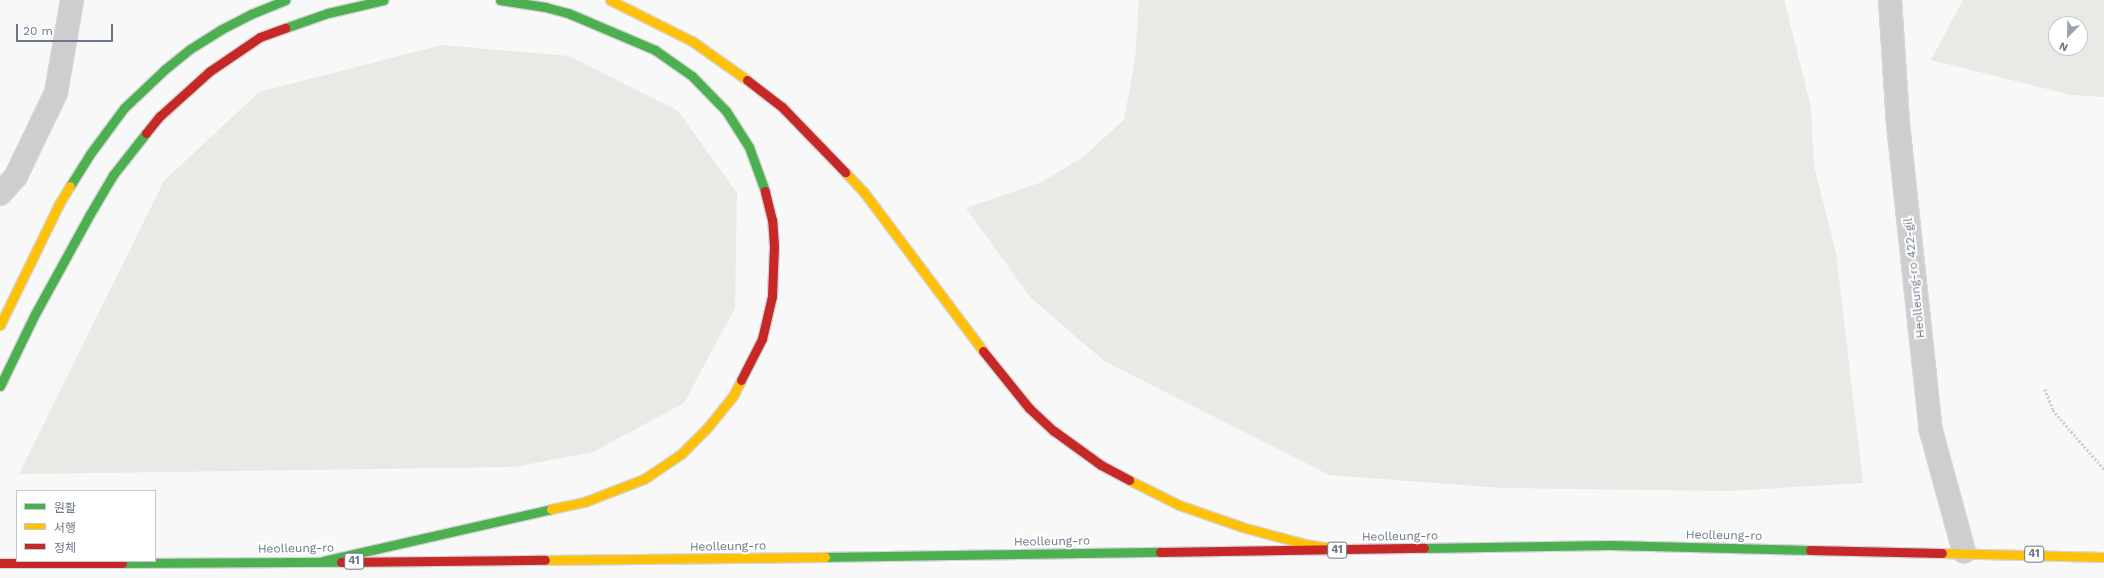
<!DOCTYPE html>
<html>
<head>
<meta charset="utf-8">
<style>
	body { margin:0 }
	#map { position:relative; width:2104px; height:578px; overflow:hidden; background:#f8f8f8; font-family:"Work Sans","Noto Sans KR",sans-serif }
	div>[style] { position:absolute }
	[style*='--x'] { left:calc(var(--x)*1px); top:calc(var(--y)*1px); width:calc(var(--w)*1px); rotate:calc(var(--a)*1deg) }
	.green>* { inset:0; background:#e7eae5 }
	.path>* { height:2.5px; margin-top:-1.25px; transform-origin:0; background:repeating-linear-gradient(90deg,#cbcccd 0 2px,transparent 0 4px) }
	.roads { filter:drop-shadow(1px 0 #d5d6d7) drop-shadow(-1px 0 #d5d6d7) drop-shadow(0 1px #d5d6d7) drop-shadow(0 -1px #d5d6d7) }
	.street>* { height:22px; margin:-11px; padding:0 11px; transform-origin:11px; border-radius:11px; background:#cececf }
	.fast>* { height:9px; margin:-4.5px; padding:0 4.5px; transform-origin:4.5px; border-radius:4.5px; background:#4caf50 }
	.slow>* { height:9px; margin:-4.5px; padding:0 4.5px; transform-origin:4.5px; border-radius:4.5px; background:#ffc107 }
	.jam>* { height:9px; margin:-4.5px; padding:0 4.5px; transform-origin:4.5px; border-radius:4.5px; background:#c62828 }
	span { translate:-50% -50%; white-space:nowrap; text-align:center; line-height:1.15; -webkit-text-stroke:4px #fff; paint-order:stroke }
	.shield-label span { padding:1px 3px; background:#fff; border:1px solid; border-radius:3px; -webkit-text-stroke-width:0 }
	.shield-label { font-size:11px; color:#697788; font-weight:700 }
	.street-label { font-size:12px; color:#697788 }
	.legend { position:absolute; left:16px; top:490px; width:140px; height:72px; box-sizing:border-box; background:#fff; border:1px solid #c3c9cf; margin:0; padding:5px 7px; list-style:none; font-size:12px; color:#697788 }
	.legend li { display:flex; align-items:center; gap:8px; height:20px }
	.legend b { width:20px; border:1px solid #c3c9cf }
	.north { position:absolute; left:2048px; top:16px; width:40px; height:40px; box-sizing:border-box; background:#fff; border:1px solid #c3c9cf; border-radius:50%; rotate:203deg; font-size:11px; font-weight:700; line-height:16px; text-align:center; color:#697788 }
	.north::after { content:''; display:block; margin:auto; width:14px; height:18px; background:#9ba4af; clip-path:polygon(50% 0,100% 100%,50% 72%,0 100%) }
	.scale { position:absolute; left:16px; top:24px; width:97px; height:18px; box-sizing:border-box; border:2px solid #697788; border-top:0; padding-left:5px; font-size:12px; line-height:14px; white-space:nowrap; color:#697788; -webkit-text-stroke:3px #fff; paint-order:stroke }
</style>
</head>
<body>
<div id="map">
	<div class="green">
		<div style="clip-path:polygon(1139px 0,1784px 0,1811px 108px,1814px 166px,1836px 253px,1863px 483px,1727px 491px,1502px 488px,1329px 475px,1104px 361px,1030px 297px,966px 208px,1042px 182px,1084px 156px,1124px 120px,1135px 60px)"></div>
		<div style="clip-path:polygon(evenodd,1963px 0,2104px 0,2104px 97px,2071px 95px,1931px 60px,1963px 0,2056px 24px,2080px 24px,2080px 48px,2056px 48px,2056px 24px)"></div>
		<div style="clip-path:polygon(442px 45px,569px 56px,678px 111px,737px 193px,735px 308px,684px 403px,593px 452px,514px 467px,19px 474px,164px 181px,259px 92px)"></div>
	</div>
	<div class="path">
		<div style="--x:2045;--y:389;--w:22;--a:69"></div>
		<div style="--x:2053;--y:410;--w:78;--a:49.2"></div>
	</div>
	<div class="roads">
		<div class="street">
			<div style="--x:1890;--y:0;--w:124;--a:86.3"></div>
			<div style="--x:1898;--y:124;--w:309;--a:83.9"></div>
			<div style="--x:1931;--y:431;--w:125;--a:74.7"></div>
			<div style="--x:0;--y:194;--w:24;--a:-48"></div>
			<div style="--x:16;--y:176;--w:92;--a:-64.3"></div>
			<div style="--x:56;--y:93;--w:94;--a:-80.2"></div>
		</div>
		<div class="fast">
			<div style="--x:500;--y:0;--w:46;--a:8.8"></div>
			<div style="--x:545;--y:7;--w:24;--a:15"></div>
			<div style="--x:568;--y:13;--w:95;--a:23"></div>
			<div style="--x:655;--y:50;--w:45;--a:35.1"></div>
			<div style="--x:692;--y:76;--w:49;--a:45.8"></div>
			<div style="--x:726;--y:111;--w:43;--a:57.4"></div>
			<div style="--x:749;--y:147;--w:47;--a:70"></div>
			<div style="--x:285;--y:28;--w:46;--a:-19.2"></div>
			<div style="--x:328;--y:13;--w:57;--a:-13.1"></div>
			<div style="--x:70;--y:186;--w:38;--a:-58"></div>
			<div style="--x:90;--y:154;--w:57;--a:-53.5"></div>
			<div style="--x:124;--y:108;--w:55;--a:-43.5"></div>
			<div style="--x:164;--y:70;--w:33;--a:-39"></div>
			<div style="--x:190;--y:49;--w:36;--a:-32"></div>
			<div style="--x:220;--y:30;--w:35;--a:-27"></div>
			<div style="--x:251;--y:14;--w:37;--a:-22"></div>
			<div style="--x:0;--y:386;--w:80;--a:-64.1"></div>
			<div style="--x:35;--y:314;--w:114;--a:-61.2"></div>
			<div style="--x:90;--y:214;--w:45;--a:-59.5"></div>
			<div style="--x:113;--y:175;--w:53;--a:-51.8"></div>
			<div style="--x:1424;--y:548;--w:186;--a:-0.9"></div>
			<div style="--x:1610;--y:545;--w:200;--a:1.4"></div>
			<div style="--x:825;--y:557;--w:335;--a:-0.9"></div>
			<div style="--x:323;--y:561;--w:234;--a:-12.8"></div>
			<div style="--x:122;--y:563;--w:219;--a:-0.3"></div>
		</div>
		<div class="slow">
			<div style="--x:610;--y:0;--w:92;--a:26.6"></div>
			<div style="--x:692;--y:41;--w:67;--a:35.3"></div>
			<div style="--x:845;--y:172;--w:26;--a:47"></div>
			<div style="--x:863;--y:191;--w:200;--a:53.1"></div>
			<div style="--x:0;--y:325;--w:135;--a:-64"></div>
			<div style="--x:59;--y:204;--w:21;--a:-59"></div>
			<div style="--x:1129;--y:480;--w:56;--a:26.6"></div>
			<div style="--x:1179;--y:505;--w:67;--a:19.2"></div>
			<div style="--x:1242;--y:527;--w:65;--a:15.1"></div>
			<div style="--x:1305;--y:544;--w:36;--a:9"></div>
			<div style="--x:551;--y:509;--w:34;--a:-12"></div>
			<div style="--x:584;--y:502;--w:64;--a:-21"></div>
			<div style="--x:644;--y:479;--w:45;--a:-34"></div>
			<div style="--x:681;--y:454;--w:37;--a:-45"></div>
			<div style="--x:707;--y:428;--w:41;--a:-50.9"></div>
			<div style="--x:733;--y:396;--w:18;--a:-63"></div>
			<div style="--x:1942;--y:553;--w:162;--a:1.4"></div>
			<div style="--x:545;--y:560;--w:280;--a:-0.6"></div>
		</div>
		<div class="jam">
			<div style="--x:747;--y:80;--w:44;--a:37.6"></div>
			<div style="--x:782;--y:107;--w:91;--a:45.9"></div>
			<div style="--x:146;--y:133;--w:22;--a:-51"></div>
			<div style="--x:160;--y:116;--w:67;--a:-42"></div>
			<div style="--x:210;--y:71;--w:60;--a:-34.2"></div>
			<div style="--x:260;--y:37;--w:27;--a:-20"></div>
			<div style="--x:983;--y:351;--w:73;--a:51.1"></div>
			<div style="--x:1029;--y:408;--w:34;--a:43"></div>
			<div style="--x:1054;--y:431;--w:58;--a:35.9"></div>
			<div style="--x:1101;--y:465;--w:32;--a:28"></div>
			<div style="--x:741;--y:380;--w:46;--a:-62.9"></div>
			<div style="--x:762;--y:339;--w:44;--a:-76.9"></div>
			<div style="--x:772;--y:296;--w:50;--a:-87.7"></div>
			<div style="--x:774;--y:246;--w:26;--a:-94"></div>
			<div style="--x:772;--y:220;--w:30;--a:-104"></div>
			<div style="--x:1810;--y:550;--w:132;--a:1.3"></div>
			<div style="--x:1160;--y:552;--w:264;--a:-0.9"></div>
			<div style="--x:341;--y:562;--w:204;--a:-0.6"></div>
			<div style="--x:0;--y:563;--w:122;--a:0"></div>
		</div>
	</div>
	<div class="shield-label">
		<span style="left:1337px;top:550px">41</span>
		<span style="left:2034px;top:554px">41</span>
		<span style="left:354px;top:561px">41</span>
	</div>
	<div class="street-label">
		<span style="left:1915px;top:278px;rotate:-96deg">Heolleung-ro 422-gil</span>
		<span style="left:1724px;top:536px;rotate:1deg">Heolleung-ro</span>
		<span style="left:1400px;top:537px;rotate:-1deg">Heolleung-ro</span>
		<span style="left:1052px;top:542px;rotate:-1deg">Heolleung-ro</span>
		<span style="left:728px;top:547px;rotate:-1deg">Heolleung-ro</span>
		<span style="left:296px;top:549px;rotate:-1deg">Heolleung-ro</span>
	</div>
	<ul class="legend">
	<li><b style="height:5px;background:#4caf50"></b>원활</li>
	<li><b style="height:5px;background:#ffc107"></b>서행</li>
	<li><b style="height:5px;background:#c62828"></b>정체</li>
	</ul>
	<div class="north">N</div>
	<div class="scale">20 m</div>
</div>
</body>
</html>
